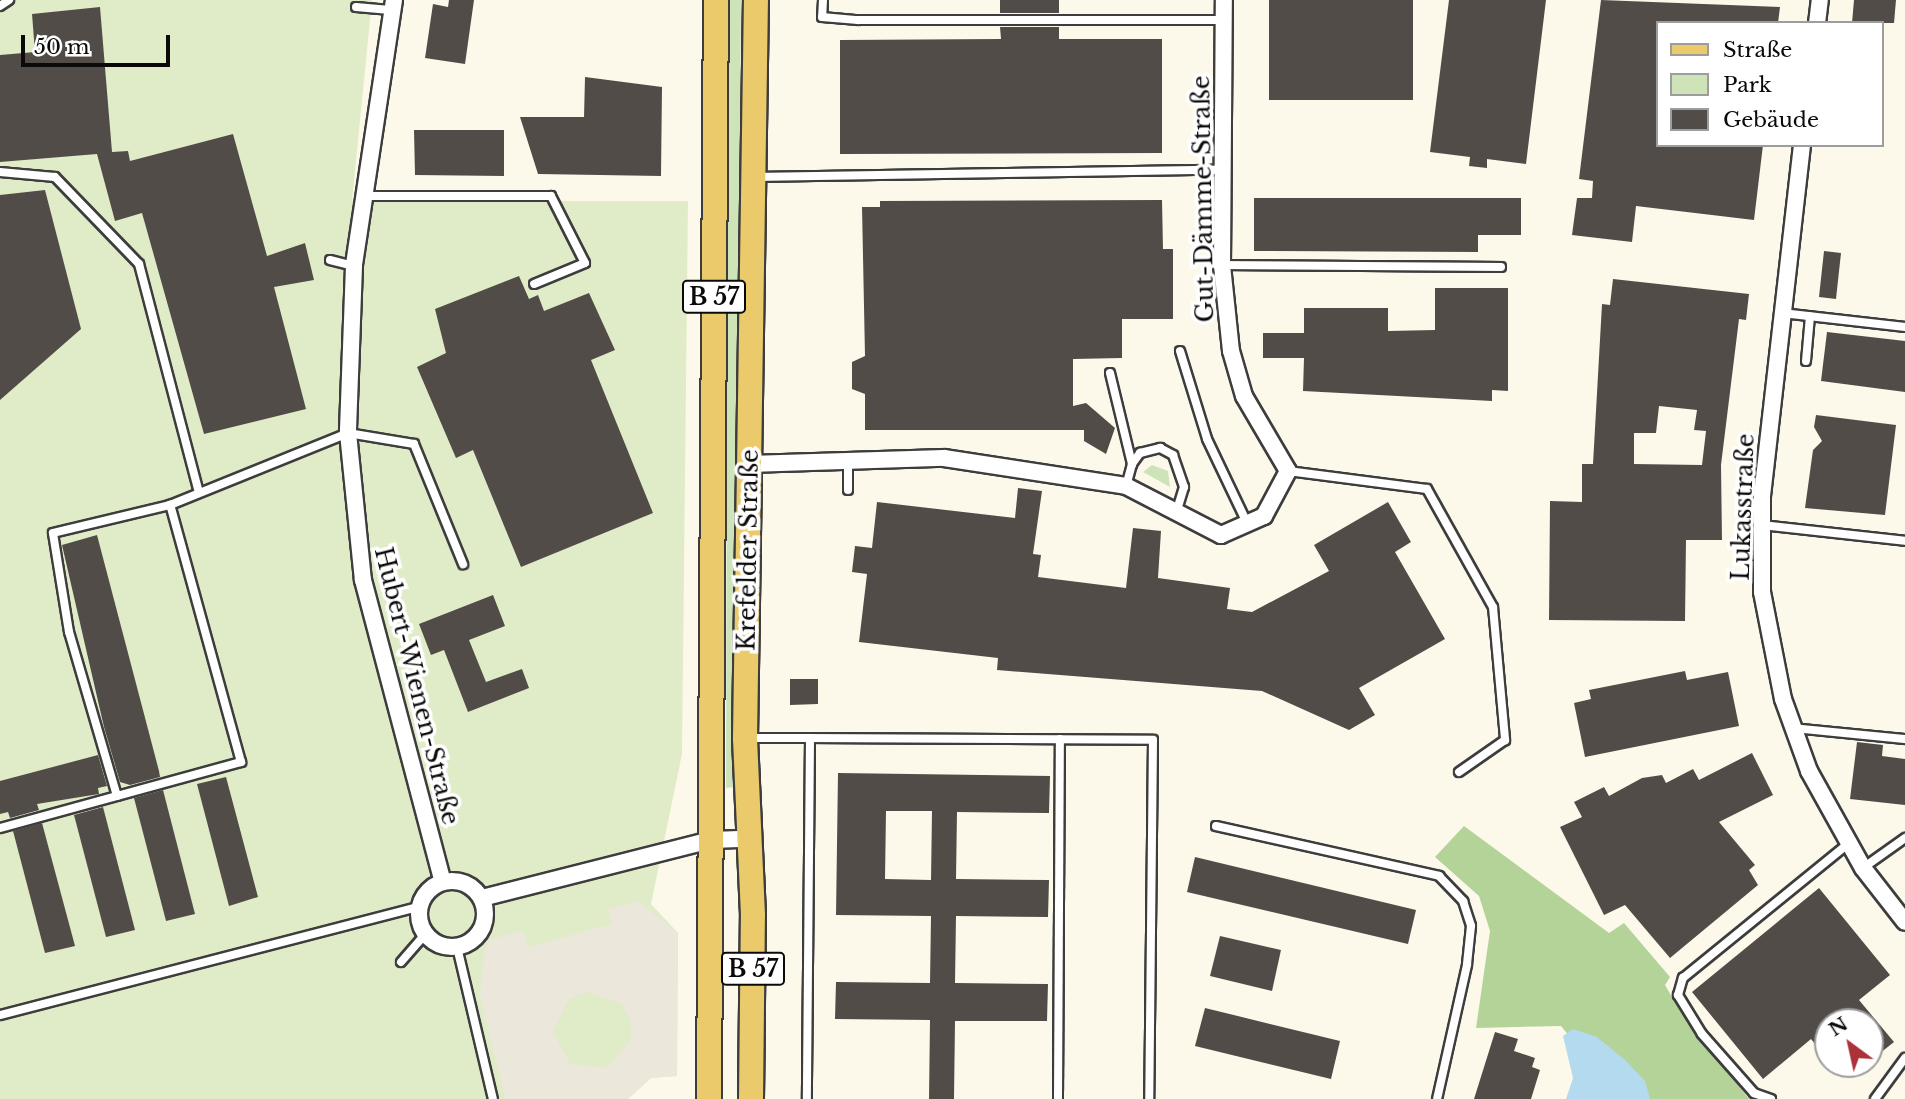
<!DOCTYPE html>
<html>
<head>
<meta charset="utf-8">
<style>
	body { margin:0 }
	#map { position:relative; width:1905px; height:1099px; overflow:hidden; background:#fdf9ea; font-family:"Libre Baskerville",serif }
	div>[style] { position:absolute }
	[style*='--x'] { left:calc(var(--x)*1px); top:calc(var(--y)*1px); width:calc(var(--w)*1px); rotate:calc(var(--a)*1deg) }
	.green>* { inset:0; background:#cfe3b8 }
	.forest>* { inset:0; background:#b4d398 }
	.pitch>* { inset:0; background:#e0ecc8 }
	.plaza>* { inset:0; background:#ebe7db }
	.water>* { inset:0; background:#b4daef }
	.building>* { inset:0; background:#524c48 }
	.roads { filter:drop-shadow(2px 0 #3d3d3d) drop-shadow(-2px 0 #3d3d3d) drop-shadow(0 2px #3d3d3d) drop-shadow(0 -2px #3d3d3d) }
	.service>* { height:8px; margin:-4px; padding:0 4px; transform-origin:4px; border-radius:4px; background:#fff }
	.minor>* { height:16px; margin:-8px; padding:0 8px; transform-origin:8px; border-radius:8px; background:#fff }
	.minor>.ring { margin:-8px; padding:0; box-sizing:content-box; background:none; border:16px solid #fff; border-radius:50% }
	.primary>* { height:24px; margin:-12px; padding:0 12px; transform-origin:12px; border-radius:12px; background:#ebca6c }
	span { translate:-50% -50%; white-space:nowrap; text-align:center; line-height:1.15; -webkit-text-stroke:7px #fff; paint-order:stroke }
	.shield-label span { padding:2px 5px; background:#fff; border:2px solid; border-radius:5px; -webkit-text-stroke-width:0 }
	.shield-label { font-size:23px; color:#0a0a0a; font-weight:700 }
	.street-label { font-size:24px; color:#0a0a0a }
	.legend { position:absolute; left:1656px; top:21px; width:228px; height:126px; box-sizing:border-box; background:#fff; border:2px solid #9d9d9d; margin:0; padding:9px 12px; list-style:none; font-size:21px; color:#0a0a0a }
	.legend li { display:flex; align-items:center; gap:14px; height:35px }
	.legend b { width:35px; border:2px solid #9d9d9d }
	.north { position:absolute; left:1814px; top:1008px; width:70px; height:70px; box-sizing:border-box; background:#fff; border:2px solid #9d9d9d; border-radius:50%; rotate:327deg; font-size:19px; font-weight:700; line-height:28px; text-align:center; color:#0a0a0a }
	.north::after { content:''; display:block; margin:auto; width:24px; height:32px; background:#ac3139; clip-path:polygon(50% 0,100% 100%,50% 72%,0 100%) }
	.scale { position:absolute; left:21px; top:35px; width:149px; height:32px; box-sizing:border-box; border:4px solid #0a0a0a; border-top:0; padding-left:9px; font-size:21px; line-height:24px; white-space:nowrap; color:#0a0a0a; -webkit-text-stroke:5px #fff; paint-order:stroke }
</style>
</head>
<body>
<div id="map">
	<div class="green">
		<div style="clip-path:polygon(728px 0,741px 0,735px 787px,726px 788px)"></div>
		<div style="clip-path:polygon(1152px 465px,1168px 471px,1170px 487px,1143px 472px)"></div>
	</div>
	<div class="forest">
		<div style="clip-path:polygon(1464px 826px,1609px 933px,1624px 923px,1670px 977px,1665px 985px,1680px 1011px,1749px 1099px,1631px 1099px,1607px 1082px,1561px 1026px,1476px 1028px,1490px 931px,1479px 896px,1435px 857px)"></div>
	</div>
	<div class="pitch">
		<div style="clip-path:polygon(0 0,372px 0,352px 201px,688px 201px,682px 754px,651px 904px,678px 933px,677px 1076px,651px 1078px,628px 1099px,0 1099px)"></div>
	</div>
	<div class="plaza">
		<div style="clip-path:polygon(evenodd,638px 901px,678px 933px,677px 1076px,651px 1078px,628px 1099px,505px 1099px,480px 994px,485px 949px,491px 939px,523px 931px,528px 947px,612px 924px,608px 909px,638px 901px,587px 992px,622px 1004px,631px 1021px,631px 1040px,607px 1068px,570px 1064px,553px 1032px,569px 999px,587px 992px)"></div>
	</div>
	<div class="water">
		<div style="clip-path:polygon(1573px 1029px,1597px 1037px,1625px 1060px,1645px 1081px,1650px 1099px,1566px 1099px,1573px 1078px,1563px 1036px)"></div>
	</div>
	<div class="building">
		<div style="clip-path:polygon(449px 0,474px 0,465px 64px,425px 58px,433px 4px,448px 7px)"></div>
		<div style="clip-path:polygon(1000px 0,1059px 0,1059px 13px,1000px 13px)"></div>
		<div style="clip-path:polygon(1269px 0,1413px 0,1413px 100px,1269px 100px)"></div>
		<div style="clip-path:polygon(1449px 0,1546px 0,1526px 164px,1487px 159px,1487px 168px,1469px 166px,1470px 157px,1430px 152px)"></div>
		<div style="clip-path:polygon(1601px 0,1780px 7px,1778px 23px,1658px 23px,1658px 145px,1763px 145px,1754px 220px,1636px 206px,1632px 242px,1572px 235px,1577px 198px,1592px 198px,1593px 181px,1579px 179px)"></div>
		<div style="clip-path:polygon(1854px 0,1896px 0,1894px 23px,1852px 23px)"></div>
		<div style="clip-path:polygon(100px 7px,112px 152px,128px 151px,130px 161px,233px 134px,267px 256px,305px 243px,314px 280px,274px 287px,306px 409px,204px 434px,142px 213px,115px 221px,97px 154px,0 162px,0 55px,35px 52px,32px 14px)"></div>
		<div style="clip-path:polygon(1000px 27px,1059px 27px,1059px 39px,1162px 39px,1162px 153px,840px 154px,840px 40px,1001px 39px)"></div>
		<div style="clip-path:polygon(585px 77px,662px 87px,661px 176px,538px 174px,520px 117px,584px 117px)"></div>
		<div style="clip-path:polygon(414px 130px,504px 130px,504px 176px,415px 175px)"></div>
		<div style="clip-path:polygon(45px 190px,81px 329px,0 400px,0 195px)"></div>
		<div style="clip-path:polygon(1254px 198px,1521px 198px,1521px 235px,1478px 235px,1478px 252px,1254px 251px)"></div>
		<div style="clip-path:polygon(1162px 200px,1163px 249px,1173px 249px,1173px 319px,1122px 319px,1122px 358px,1073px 359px,1073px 406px,1086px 403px,1115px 428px,1106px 454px,1084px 441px,1084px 430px,865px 430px,865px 394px,852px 389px,852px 362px,865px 356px,862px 207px,880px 207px,880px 201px)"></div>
		<div style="clip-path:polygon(1824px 251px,1841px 253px,1836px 299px,1819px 297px)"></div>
		<div style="clip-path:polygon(519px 276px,529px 299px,538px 295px,544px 311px,589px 293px,615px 350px,591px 360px,653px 513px,521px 567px,473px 450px,456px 458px,417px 367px,446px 353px,435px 309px)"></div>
		<div style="clip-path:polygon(evenodd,1613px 279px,1749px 294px,1746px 320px,1739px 319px,1721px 465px,1722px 540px,1686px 540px,1685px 621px,1549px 620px,1550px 501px,1582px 502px,1582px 464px,1593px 464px,1602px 304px,1610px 305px,1613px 279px,1659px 406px,1697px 410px,1694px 430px,1706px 431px,1702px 465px,1634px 464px,1634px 433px,1656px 433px,1659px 406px)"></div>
		<div style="clip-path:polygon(1435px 288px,1508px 288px,1508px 391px,1492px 390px,1492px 401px,1303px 391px,1304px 358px,1263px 358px,1263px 333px,1304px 333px,1304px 308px,1388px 308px,1388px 331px,1435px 330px)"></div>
		<div style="clip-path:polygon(1827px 332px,1905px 341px,1905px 392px,1821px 381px)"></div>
		<div style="clip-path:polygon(1816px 415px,1896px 425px,1885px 515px,1805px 508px,1813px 450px,1822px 441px,1814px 427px)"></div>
		<div style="clip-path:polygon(1018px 488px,1042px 491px,1033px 554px,1041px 555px,1038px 577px,1126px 588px,1133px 528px,1161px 531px,1158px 578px,1230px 588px,1227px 609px,1252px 612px,1329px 571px,1314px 545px,1388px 502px,1411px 542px,1395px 552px,1445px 639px,1359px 688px,1375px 715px,1349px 730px,1262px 691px,997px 670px,998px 658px,859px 642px,867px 574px,852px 572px,855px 546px,872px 548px,877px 502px,1015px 518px)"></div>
		<div style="clip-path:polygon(97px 535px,159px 771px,160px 777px,130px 785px,120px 782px,104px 727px,62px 545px)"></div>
		<div style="clip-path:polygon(493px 595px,505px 626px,469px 640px,486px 682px,522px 669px,529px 688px,468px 712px,444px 650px,431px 655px,419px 624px)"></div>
		<div style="clip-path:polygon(1685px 671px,1687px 680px,1728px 672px,1739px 726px,1585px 757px,1574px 703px,1591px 699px,1589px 690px)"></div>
		<div style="clip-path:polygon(790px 679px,818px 679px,818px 704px,790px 705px)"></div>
		<div style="clip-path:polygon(1857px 742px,1883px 745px,1882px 756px,1905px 759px,1905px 805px,1850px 799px)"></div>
		<div style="clip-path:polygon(1752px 753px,1773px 795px,1719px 822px,1755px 865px,1749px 870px,1758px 885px,1670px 958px,1625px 905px,1604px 915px,1560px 827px,1582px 817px,1574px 802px,1604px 787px,1609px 796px,1642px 778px,1662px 775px,1666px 783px,1693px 769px,1699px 780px)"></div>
		<div style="clip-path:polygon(98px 755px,107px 786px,98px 788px,99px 794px,37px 804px,39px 810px,10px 818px,8px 812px,0 814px,0 781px)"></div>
		<div style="clip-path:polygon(evenodd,838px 773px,1050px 776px,1049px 813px,957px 812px,956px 879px,1049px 880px,1048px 917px,956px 916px,955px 983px,1048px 984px,1047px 1021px,955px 1021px,954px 1099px,929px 1099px,930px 1020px,835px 1019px,836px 982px,930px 983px,931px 916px,836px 915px,838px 773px,886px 811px,932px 811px,931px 880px,885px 879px,886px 811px)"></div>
		<div style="clip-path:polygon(226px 777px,258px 897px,229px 906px,197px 784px)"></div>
		<div style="clip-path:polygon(163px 790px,195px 914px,166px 921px,134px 798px)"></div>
		<div style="clip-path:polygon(103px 807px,135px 930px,106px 937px,74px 815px)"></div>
		<div style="clip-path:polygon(42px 823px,75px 946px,45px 953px,13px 831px)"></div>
		<div style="clip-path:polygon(1195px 857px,1416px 910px,1408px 944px,1187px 892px)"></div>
		<div style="clip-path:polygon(1819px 888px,1890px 975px,1859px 1000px,1894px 1042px,1870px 1061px,1870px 1022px,1828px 1022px,1828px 1060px,1811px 1039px,1763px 1079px,1692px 992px)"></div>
		<div style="clip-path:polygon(1220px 936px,1281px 950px,1272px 991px,1210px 976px)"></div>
		<div style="clip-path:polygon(1205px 1008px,1340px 1041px,1331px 1079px,1195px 1046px)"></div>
		<div style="clip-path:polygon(1495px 1032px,1518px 1039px,1514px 1051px,1535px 1058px,1532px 1067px,1540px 1070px,1531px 1099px,1474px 1099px)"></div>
	</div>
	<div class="roads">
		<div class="service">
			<div style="--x:823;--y:0;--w:17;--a:93"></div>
			<div style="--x:822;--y:17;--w:36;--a:5"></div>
			<div style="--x:858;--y:20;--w:365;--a:0"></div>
			<div style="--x:0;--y:6;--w:11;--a:-34"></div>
			<div style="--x:356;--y:7;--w:37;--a:5"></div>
			<div style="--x:0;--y:172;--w:55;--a:5.2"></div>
			<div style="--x:55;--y:177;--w:121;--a:46"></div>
			<div style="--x:139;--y:264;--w:236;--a:75.3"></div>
			<div style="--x:757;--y:177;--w:466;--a:-0.9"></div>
			<div style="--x:363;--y:196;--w:188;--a:0"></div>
			<div style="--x:551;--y:196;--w:75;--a:63.1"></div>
			<div style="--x:585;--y:263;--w:55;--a:157.6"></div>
			<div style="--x:330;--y:260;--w:25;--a:14"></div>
			<div style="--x:1222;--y:265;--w:279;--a:0.4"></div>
			<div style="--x:1782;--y:313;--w:124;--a:6.5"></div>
			<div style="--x:1180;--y:351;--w:92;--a:72.9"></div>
			<div style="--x:1207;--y:439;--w:95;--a:64.5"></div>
			<div style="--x:1806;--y:361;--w:45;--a:-84.9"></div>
			<div style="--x:1110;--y:373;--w:94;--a:76.4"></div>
			<div style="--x:1132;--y:464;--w:23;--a:105"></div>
			<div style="--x:848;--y:461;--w:29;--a:90"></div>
			<div style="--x:1132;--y:464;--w:14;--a:-54"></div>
			<div style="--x:1140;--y:453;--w:21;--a:-14"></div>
			<div style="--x:1160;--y:448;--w:15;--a:28"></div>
			<div style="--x:1173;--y:455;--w:34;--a:71"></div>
			<div style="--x:1184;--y:487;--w:28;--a:107"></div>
			<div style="--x:1288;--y:471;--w:140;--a:7.4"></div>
			<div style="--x:1427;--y:489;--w:135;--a:60.8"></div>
			<div style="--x:1493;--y:607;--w:134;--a:84.8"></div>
			<div style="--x:1505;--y:740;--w:56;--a:145.2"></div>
			<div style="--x:1761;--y:525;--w:145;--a:6.3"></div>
			<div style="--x:1793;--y:728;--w:113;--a:5.6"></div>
			<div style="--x:747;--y:738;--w:63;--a:0"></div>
			<div style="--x:810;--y:738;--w:361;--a:90.5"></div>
			<div style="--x:810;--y:738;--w:343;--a:0.3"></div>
			<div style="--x:1153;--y:740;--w:359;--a:90.6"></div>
			<div style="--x:117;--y:796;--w:171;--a:-106.3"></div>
			<div style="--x:69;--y:632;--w:100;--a:-99.2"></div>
			<div style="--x:53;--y:533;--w:120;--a:-13.5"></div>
			<div style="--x:170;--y:505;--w:192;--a:-22"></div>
			<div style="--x:348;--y:433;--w:67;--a:9.5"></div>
			<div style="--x:414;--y:444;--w:130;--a:67.8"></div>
			<div style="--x:1216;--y:826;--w:229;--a:12.6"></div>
			<div style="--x:1439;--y:876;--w:35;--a:46"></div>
			<div style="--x:1463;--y:901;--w:26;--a:72"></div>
			<div style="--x:1471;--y:926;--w:39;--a:96"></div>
			<div style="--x:1467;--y:965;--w:137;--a:102.6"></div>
			<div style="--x:0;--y:828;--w:250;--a:-15.3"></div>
			<div style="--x:241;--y:762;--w:267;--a:-105.4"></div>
			<div style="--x:1863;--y:868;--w:52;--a:-35.5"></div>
			<div style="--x:457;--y:947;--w:156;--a:76.7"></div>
			<div style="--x:401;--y:962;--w:37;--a:-49"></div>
			<div style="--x:0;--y:1015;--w:433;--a:-14.5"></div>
			<div style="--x:1058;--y:1099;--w:360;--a:-89.7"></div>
			<div style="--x:1771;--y:1099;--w:18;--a:-161"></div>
			<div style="--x:1754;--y:1093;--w:79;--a:-131.4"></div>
			<div style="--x:1702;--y:1034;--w:46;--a:-121.6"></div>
			<div style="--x:1678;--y:995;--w:18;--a:-74"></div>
			<div style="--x:1683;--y:978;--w:213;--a:-39.1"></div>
			<div style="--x:1875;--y:1099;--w:51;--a:-53.8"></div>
		</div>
		<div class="minor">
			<div style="--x:394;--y:0;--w:269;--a:98.6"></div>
			<div style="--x:354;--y:266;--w:167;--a:92.1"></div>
			<div style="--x:348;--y:433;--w:148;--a:84.2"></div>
			<div style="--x:363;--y:580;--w:312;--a:75.2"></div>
			<div style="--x:1817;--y:23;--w:23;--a:-83"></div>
			<div style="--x:1802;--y:145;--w:352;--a:96.5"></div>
			<div style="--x:1762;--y:495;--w:97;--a:90"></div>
			<div style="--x:1762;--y:592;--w:109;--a:78.9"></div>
			<div style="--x:1783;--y:699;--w:77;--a:70.1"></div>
			<div style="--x:1809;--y:771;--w:111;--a:60.9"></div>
			<div style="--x:1863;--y:868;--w:68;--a:52.1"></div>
			<div style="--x:749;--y:464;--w:195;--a:-1.8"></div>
			<div style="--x:944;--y:458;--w:184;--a:8.7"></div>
			<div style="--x:1126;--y:486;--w:107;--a:27.3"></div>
			<div style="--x:1221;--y:535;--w:47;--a:-23.8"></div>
			<div style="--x:1264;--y:516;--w:51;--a:-61.9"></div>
			<div style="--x:1288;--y:471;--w:87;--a:-120.4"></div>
			<div style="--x:1244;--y:396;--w:47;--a:-106.1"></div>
			<div style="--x:1231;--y:351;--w:86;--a:-96"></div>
			<div style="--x:1222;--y:265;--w:265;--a:-89.6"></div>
			<div class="ring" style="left:419px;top:881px;width:50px;height:50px"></div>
			<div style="--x:482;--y:898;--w:237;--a:-14.2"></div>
			<div style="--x:712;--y:840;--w:34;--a:-2"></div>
		</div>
		<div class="primary">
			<div style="--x:709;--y:1099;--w:1099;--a:-89.64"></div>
			<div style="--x:751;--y:1099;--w:184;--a:-89.4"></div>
			<div style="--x:753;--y:915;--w:177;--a:-92.6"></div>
			<div style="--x:745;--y:738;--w:738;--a:-89.15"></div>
		</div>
	</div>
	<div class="shield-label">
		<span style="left:714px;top:297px">B 57</span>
		<span style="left:753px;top:969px">B 57</span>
	</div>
	<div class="street-label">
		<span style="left:1203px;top:199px;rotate:-91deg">Gut-Dämme-Straße</span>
		<span style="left:1743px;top:507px;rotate:-88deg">Lukasstraße</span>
		<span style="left:748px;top:550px;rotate:-89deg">Krefelder Straße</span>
		<span style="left:417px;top:686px;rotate:76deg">Hubert-Wienen-Straße</span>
	</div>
	<ul class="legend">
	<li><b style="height:9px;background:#ebca6c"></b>Straße</li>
	<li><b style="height:19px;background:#cfe3b8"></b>Park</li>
	<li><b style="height:19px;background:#524c48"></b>Gebäude</li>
	</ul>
	<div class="north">N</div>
	<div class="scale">50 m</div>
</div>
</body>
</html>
